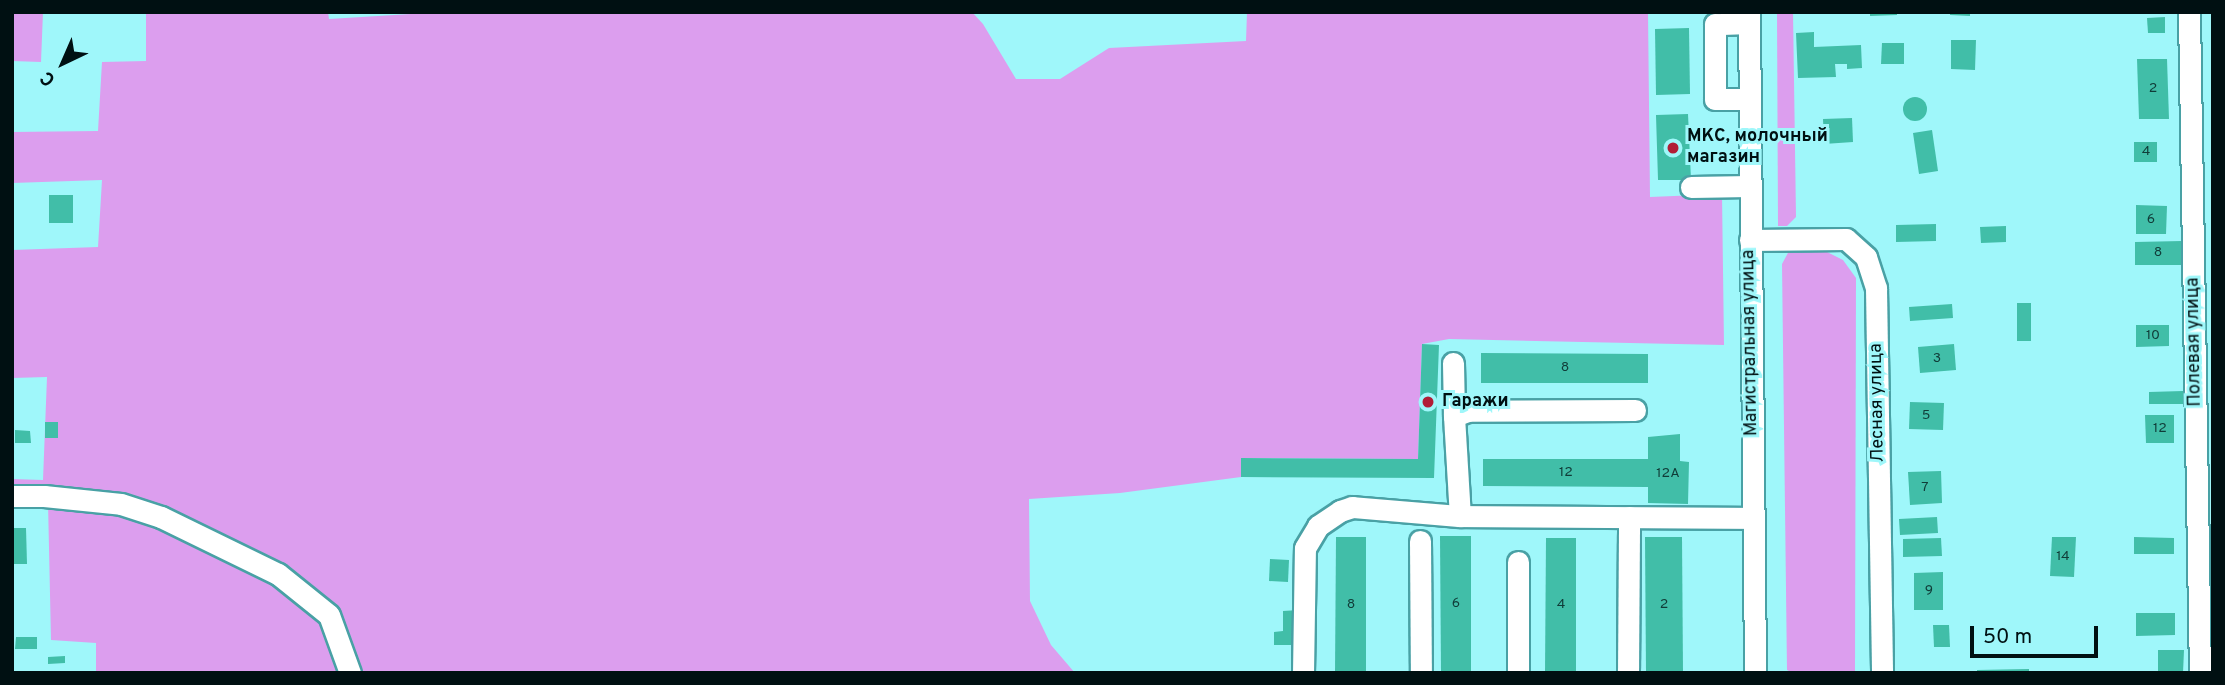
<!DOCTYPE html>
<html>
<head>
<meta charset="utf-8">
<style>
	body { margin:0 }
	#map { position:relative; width:2225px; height:685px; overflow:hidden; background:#9ff7fa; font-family:Overpass,sans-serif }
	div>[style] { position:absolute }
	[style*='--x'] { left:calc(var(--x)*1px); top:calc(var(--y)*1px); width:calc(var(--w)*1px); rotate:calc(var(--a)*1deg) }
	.green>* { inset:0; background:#dc9eee }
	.building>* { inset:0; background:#41bea8 }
	.round { border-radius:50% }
	.roads { filter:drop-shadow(2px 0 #49a1a5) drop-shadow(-2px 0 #49a1a5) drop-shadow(0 2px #49a1a5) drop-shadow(0 -2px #49a1a5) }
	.minor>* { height:21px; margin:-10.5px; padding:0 10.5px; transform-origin:10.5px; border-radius:10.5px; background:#fff }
	.dots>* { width:19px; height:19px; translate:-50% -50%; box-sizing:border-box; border:4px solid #9ff7fa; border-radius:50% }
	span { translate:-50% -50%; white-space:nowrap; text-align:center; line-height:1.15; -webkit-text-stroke:6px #9ff7fa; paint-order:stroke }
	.number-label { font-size:14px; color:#103c38 }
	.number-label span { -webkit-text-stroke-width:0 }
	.poi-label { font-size:18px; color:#001012; font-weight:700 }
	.left { translate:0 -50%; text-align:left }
	.street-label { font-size:18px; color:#001012 }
	.frame { position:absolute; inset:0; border:14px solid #001012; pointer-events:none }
	.north { position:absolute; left:28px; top:28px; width:70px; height:70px; -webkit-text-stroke:5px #9ff7fa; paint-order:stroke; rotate:224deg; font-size:19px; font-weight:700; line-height:28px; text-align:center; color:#001012 }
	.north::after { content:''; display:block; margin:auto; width:24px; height:32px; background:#001012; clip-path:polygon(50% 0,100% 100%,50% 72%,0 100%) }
	.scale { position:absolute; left:1970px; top:626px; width:128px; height:32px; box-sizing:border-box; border:4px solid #001012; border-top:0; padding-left:9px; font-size:21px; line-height:24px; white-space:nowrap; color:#001012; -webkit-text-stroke:5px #9ff7fa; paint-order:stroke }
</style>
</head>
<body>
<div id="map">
	<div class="green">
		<div style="clip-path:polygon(12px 12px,43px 12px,41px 62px,12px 61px)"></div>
		<div style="clip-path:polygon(146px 12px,328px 12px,329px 19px,443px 12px,972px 12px,983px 24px,1016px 79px,1060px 79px,1109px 48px,1246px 41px,1247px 12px,1648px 12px,1650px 197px,1722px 194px,1724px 345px,1449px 339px,1422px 344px,1418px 459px,1241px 458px,1241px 477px,1120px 493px,1029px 499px,1030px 601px,1051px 645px,1075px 673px,96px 673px,96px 643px,51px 640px,48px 502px,12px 502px,12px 479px,43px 480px,47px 377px,12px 378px,12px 250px,98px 247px,102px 180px,12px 183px,12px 132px,98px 131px,102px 62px,146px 61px)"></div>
		<div style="clip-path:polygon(1777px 12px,1793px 12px,1796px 217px,1787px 226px,1778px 226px)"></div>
		<div style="clip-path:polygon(1789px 251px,1825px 251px,1843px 260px,1856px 278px,1855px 673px,1793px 673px,1787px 670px,1782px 264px)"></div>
	</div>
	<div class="building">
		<div style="clip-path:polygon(1870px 12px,1897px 12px,1897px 15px,1870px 16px)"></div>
		<div style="clip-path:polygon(1950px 12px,1970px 12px,1970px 16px,1950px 15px)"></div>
		<div style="clip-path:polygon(2165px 17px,2165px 33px,2148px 33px,2147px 18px)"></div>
		<div style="clip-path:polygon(1689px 28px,1690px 94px,1656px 95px,1655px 29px)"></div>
		<div style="clip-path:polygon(1814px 32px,1814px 47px,1861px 45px,1862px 68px,1847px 69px,1847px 64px,1835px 64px,1836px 77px,1798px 78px,1796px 33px)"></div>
		<div style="clip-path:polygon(1951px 40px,1976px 40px,1975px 70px,1951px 69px)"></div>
		<div style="clip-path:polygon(1882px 43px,1904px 43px,1904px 64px,1881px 64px)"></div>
		<div style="clip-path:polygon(2137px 59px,2167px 59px,2169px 119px,2139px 119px)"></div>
		<div class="round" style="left:1903px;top:97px;width:24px;height:24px"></div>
		<div style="clip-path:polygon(1688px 114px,1691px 180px,1658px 180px,1656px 115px)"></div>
		<div style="clip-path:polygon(1852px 118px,1853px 142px,1824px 144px,1823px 119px)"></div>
		<div style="clip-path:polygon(1932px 130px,1938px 171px,1919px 174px,1913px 133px)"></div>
		<div style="clip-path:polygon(2134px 142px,2157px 142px,2157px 162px,2134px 162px)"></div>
		<div style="clip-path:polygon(49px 195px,73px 195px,73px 223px,49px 223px)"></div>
		<div style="clip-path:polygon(2136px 205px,2167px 206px,2166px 234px,2136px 234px)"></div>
		<div style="clip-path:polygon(1936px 224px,1936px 241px,1896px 242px,1896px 225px)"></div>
		<div style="clip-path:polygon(2006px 226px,2006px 242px,1981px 243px,1980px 227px)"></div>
		<div style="clip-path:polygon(2182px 241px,2182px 265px,2135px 265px,2135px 242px)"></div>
		<div style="clip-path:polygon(2017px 303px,2031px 303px,2031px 341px,2017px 341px)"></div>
		<div style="clip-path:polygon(1952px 304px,1953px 318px,1910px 321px,1909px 307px)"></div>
		<div style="clip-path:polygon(2136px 325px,2169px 325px,2169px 346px,2136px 347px)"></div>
		<div style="clip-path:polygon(1422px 344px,1439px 345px,1434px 478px,1241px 477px,1241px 458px,1418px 459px)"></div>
		<div style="clip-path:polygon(1954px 344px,1956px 370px,1920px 373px,1918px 347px)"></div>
		<div style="clip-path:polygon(1481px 353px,1648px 354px,1648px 383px,1481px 383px)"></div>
		<div style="clip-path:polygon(2183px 391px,2183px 404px,2149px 404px,2149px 392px)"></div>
		<div style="clip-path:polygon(1910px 402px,1944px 403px,1943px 430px,1909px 429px)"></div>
		<div style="clip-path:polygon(2145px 415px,2174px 415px,2174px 443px,2146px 443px)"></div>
		<div style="clip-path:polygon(45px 422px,58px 422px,58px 438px,45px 438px)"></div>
		<div style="clip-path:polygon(15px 430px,30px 431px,31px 443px,15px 443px)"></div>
		<div style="clip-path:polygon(1680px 434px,1680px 461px,1689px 462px,1688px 504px,1648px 503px,1648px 487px,1483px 486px,1483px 459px,1648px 459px,1648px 437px)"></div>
		<div style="clip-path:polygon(1941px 471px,1942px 503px,1910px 505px,1908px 472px)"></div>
		<div style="clip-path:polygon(1937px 517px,1938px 533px,1900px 535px,1899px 519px)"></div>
		<div style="clip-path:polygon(12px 528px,26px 528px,27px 564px,12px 564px)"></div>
		<div style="clip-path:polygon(1440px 536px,1471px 536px,1471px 673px,1441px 673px)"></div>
		<div style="clip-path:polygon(1336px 537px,1366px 537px,1366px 673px,1335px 673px)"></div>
		<div style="clip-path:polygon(1645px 537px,1682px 537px,1683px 673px,1646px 673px)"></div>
		<div style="clip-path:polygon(2052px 537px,2076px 537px,2074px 577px,2050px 576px)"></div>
		<div style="clip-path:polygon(2134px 537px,2174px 538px,2174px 554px,2134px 554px)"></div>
		<div style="clip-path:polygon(1546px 538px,1576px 538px,1576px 673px,1545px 673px)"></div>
		<div style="clip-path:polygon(1941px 538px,1942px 556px,1903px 557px,1903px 539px)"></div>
		<div style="clip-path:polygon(1270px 559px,1289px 560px,1288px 582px,1269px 581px)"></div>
		<div style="clip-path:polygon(1943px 572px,1943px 610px,1914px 610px,1914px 573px)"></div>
		<div style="clip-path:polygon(1299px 610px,1299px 645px,1274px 645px,1274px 632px,1283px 631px,1283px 611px)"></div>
		<div style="clip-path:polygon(2136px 613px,2175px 613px,2175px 635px,2136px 636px)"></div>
		<div style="clip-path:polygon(1933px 625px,1949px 625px,1950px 647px,1934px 647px)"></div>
		<div style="clip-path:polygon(16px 637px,37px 637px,37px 649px,15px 649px)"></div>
		<div style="clip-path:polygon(2158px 650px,2184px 650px,2183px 673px,2158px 673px)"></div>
		<div style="clip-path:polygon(65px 656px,65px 663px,48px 664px,48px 657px)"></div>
		<div style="clip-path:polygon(2029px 669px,2029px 673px,1977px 673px,1977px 670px)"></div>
	</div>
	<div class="roads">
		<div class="minor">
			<div style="--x:1749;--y:12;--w:661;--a:89.48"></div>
			<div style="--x:2189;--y:12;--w:661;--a:89.05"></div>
			<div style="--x:1749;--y:23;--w:34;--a:178"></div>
			<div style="--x:1715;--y:24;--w:75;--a:90"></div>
			<div style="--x:1715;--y:99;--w:34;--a:0"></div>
			<div style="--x:1691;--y:187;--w:59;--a:-1"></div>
			<div style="--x:1750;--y:240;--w:96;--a:-0.6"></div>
			<div style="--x:1846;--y:239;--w:27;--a:42"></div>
			<div style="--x:1866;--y:257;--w:33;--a:72"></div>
			<div style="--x:1876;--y:288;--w:385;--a:89.1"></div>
			<div style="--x:1453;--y:363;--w:53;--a:88.9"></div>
			<div style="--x:1635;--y:410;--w:167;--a:179.7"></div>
			<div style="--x:1468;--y:411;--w:15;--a:160"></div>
			<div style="--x:1454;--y:416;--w:100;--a:86.6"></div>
			<div style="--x:1460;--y:516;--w:293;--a:0.4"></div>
			<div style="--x:12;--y:496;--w:32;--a:0"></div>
			<div style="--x:44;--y:496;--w:77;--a:5.9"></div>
			<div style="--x:121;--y:504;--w:42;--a:18"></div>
			<div style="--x:161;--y:517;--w:130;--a:26"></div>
			<div style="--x:278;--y:574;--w:65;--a:38.8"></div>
			<div style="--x:329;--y:615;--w:62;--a:70.1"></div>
			<div style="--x:1420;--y:541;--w:132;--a:89.6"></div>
			<div style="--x:1303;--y:673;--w:125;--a:-89.1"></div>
			<div style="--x:1305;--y:548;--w:26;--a:-59"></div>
			<div style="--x:1318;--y:526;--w:27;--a:-34"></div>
			<div style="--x:1340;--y:511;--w:13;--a:-18"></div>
			<div style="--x:1352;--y:507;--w:108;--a:4.8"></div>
			<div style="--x:1518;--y:673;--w:111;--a:-90"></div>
			<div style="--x:1628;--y:673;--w:156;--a:-89.6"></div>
		</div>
	</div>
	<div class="dots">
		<div style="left:1673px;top:148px;background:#b11e37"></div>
		<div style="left:1428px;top:402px;background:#b11e37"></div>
	</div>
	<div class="number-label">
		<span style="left:2153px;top:89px">2</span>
		<span style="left:2146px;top:152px">4</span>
		<span style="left:2151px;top:220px">6</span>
		<span style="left:2158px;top:253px">8</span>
		<span style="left:2153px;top:336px">10</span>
		<span style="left:1937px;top:359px">3</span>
		<span style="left:1565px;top:368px">8</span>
		<span style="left:1926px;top:416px">5</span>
		<span style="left:2160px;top:429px">12</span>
		<span style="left:1566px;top:473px">12</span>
		<span style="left:1668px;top:474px">12А</span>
		<span style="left:1925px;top:488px">7</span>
		<span style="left:2063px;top:557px">14</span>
		<span style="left:1929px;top:591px">9</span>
		<span style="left:1456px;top:604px">6</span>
		<span style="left:1351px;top:605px">8</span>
		<span style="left:1561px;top:605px">4</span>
		<span style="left:1664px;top:605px">2</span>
	</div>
	<div class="poi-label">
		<span class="left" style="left:1687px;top:148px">МКС, молочный<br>магазин</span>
		<span class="left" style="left:1442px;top:402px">Гаражи</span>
	</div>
	<div class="street-label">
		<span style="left:2195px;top:342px;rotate:-91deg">Полевая улица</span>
		<span style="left:1751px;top:343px;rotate:-91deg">Магистральная улица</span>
		<span style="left:1878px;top:403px;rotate:-91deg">Лесная улица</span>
	</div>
	<div class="frame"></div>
	<div class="north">С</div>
	<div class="scale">50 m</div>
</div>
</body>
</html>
